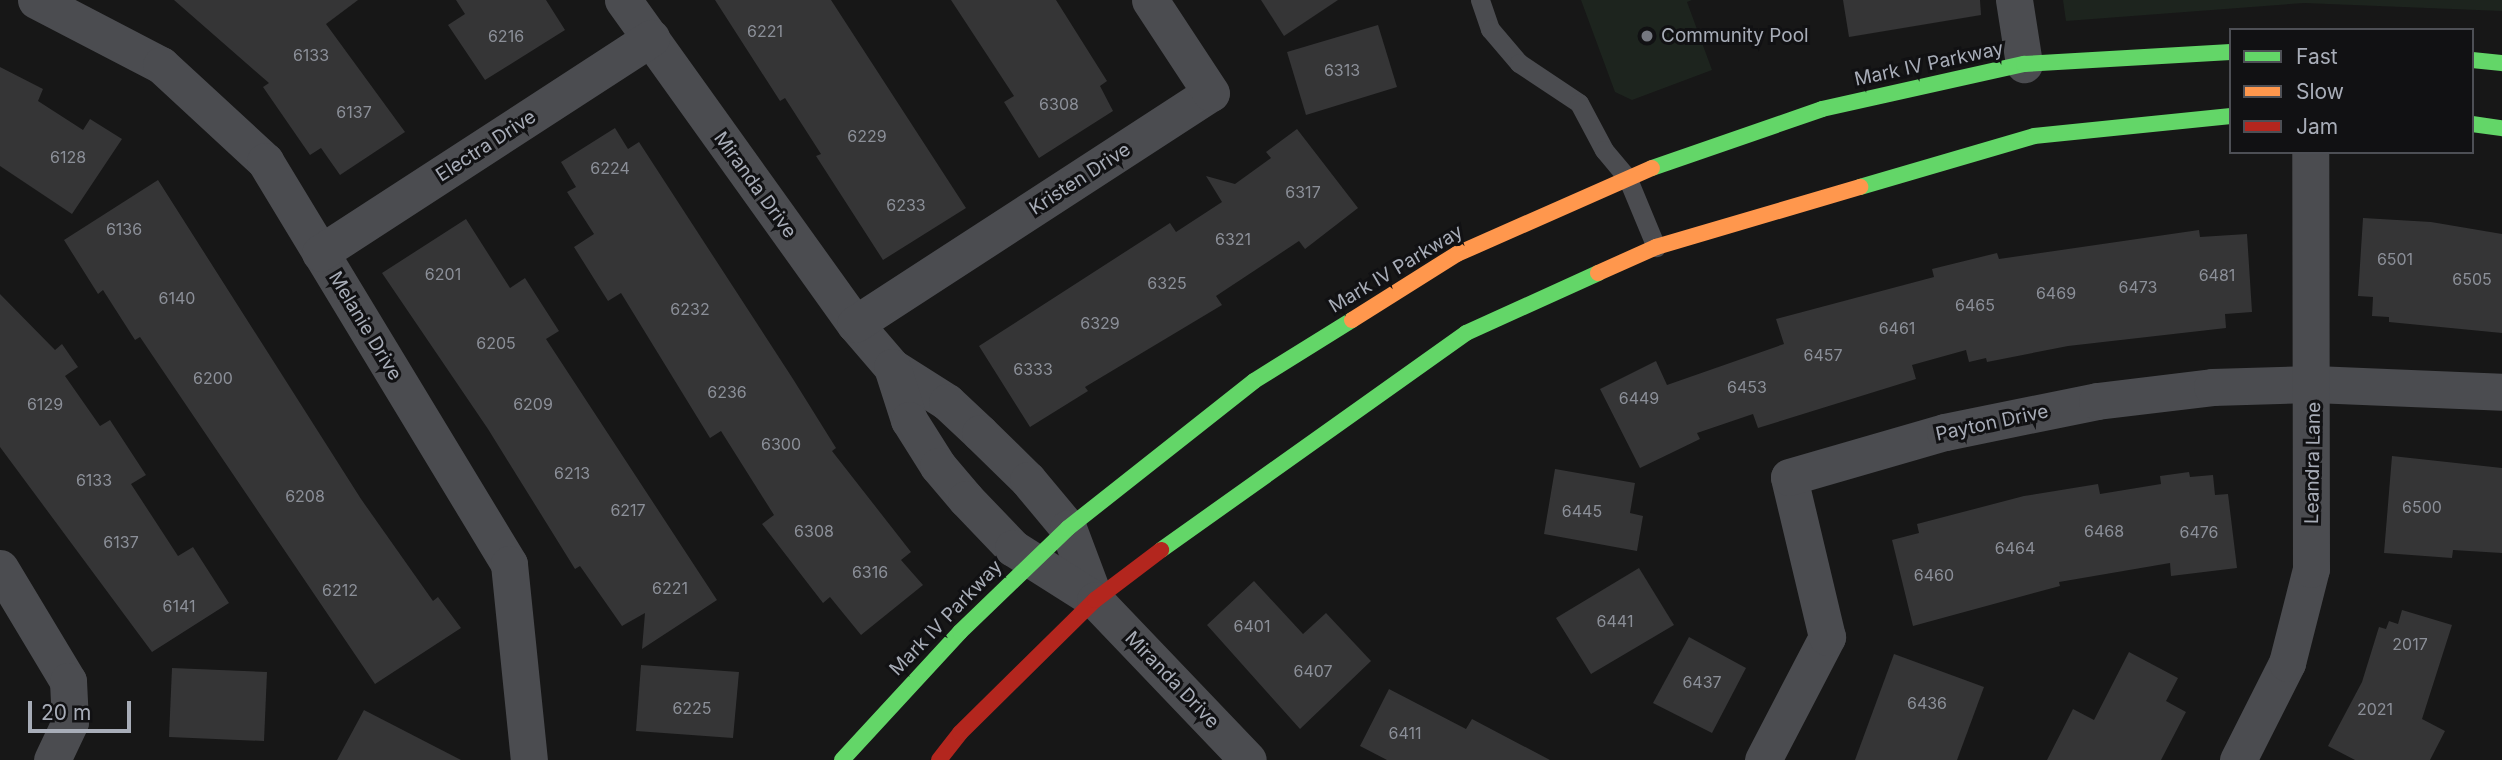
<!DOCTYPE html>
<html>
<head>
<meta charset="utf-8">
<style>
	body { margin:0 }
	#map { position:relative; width:2502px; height:760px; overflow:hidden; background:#171717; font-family:Inter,sans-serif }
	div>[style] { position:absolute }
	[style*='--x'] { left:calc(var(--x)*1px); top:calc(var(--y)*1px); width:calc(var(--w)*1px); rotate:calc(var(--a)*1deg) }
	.green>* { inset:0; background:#1d241e }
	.building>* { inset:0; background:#353536 }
	.lane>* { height:19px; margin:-9.5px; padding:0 9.5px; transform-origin:9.5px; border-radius:9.5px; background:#4b4c50 }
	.street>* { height:37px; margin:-18.5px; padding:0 18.5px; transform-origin:18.5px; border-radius:18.5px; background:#4b4c50 }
	.fast>* { height:16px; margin:-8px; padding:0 8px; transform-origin:8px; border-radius:8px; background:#63d668 }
	.slow>* { height:16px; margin:-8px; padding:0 8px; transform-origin:8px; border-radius:8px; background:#ff974d }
	.jam>* { height:16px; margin:-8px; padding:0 8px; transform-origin:8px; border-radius:8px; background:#b3261e }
	.dots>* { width:19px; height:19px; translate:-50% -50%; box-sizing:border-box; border:4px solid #111113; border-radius:50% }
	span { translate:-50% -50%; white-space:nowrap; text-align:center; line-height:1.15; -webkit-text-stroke:6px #111113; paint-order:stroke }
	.number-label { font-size:16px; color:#8b8f98 }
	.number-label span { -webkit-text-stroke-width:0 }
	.poi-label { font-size:19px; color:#a8adb8 }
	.left { translate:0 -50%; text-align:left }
	.street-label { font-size:19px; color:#a8adb8 }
	.legend { position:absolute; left:2229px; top:28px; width:245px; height:126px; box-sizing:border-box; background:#111113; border:2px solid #4d4f55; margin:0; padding:9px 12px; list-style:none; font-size:21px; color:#a8adb8 }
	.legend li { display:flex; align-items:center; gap:14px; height:35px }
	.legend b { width:35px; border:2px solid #4d4f55 }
	.scale { position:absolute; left:28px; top:701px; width:103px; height:32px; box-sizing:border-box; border:4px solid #a8adb8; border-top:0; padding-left:9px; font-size:21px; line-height:24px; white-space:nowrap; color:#a8adb8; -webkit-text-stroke:5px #111113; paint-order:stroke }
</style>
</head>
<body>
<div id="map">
	<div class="green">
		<div style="clip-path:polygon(1581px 0,1692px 0,1687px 2px,1712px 70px,1632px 100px,1615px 92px)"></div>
		<div style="clip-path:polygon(2063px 0,2502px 0,2502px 11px,2304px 3px,2066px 21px)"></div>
	</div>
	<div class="building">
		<div style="clip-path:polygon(174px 0,358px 0,326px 24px,405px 132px,340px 175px,321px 148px,310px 155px,263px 87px,269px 83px)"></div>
		<div style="clip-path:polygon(456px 0,546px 0,565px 30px,485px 80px,448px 25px,465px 14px)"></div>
		<div style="clip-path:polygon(715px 0,831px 0,966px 208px,883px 260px,816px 156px,821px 154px,785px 98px,780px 101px)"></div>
		<div style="clip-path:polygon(951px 0,1056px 0,1107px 81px,1100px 86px,1113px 111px,1039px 158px,1004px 102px,1014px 96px)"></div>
		<div style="clip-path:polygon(1261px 0,1338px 0,1284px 36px)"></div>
		<div style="clip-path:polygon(1843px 0,1980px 0,1981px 15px,1849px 37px)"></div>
		<div style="clip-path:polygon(1378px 25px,1397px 87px,1306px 115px,1287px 52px)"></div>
		<div style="clip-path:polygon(0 67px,43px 89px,38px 101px,83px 130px,90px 119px,122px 139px,72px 214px,0 166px)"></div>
		<div style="clip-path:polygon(615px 128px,628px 149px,639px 142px,793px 379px,836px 448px,832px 451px,911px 552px,901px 560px,923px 585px,861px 635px,830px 597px,823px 603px,762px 524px,774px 515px,721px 431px,710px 438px,621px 293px,608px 301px,574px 247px,594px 234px,567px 192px,576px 187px,561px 162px)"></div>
		<div style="clip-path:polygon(1297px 129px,1358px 208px,1305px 249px,1299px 241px,1216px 296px,1222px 305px,1085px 387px,1088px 391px,1030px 427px,979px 346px,1170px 223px,1176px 232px,1222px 202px,1206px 176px,1235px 184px,1271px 158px,1266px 152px)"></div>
		<div style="clip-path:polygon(158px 180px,361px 499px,433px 601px,438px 597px,461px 628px,375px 684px,140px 337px,135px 340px,103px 290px,98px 294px,64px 240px)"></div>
		<div style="clip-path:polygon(2363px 218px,2431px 222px,2502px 234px,2502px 333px,2389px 322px,2389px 317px,2372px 316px,2373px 297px,2358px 296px)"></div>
		<div style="clip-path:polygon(466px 219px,510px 288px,525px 278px,559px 331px,546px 339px,717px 600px,642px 649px,645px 613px,622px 626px,580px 566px,575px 569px,488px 429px,382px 273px)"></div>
		<div style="clip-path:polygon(2199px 230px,2200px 237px,2247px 234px,2252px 312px,2225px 314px,2226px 328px,2068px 346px,1987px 362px,1986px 358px,1969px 362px,1966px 350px,1912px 365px,1916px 379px,1758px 428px,1753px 414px,1697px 433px,1700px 439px,1640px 468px,1600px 389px,1656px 361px,1667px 385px,1784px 344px,1776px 319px,1934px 277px,1932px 269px,1997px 253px,1999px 259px)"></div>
		<div style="clip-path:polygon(0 294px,55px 350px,62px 344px,78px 367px,65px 376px,100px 426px,110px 420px,146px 475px,131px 484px,178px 556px,193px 547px,229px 603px,152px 652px,0 447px)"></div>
		<div style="clip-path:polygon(2392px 456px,2502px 468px,2502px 553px,2453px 550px,2452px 558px,2384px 553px)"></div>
		<div style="clip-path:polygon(1555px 469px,1635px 483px,1630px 513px,1643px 516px,1637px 551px,1544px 534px)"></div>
		<div style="clip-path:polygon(2189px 472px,2190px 477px,2213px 475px,2215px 495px,2228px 494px,2237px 568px,2171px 576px,2170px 563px,2059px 582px,2060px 586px,1913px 626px,1892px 540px,1919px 533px,1917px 524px,2024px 496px,2098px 484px,2100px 494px,2161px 484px,2160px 476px)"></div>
		<div style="clip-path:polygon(1639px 568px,1674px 625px,1591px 674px,1556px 618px)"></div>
		<div style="clip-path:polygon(1254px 581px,1303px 634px,1326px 613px,1371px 661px,1300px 729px,1207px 625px)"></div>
		<div style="clip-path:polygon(2402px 610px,2452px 625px,2422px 719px,2445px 731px,2430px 760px,2355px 760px,2328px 746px,2362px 682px,2379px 627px,2386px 629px,2389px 621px,2398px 624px)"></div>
		<div style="clip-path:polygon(1689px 637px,1746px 668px,1712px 733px,1653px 703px)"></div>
		<div style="clip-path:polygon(2129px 652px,2178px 678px,2166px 701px,2186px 712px,2161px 760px,2047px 760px,2073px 709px,2094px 720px)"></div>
		<div style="clip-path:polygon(1894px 654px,1984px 687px,1957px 760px,1855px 760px)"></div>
		<div style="clip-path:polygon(641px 665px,739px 672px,733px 738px,636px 731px)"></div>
		<div style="clip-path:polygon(172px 668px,267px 672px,264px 741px,169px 737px)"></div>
		<div style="clip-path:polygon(1389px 689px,1466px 729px,1472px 719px,1550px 760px,1387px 760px,1360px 746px)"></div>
		<div style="clip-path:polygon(364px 710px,461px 760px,337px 760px)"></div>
	</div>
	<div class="lane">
		<div style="--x:1480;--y:0;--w:31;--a:71"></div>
		<div style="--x:1490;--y:29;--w:45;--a:49.5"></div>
		<div style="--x:1519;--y:63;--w:72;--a:33.7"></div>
		<div style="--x:1579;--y:103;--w:53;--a:62"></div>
		<div style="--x:1604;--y:150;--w:35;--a:50"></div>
		<div style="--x:1627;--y:177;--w:76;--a:67.5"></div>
	</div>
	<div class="street">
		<div style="--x:36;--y:0;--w:141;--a:27.5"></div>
		<div style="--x:161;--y:65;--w:142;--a:42.7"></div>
		<div style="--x:265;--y:161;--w:471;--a:58.8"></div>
		<div style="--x:509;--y:564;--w:197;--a:84.2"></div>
		<div style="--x:623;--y:0;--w:398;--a:54.4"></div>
		<div style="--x:855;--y:324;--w:57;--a:49.3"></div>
		<div style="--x:892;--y:367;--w:65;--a:32.5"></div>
		<div style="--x:947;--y:402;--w:45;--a:43.2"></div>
		<div style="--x:980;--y:433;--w:67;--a:44.4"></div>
		<div style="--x:1028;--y:480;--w:62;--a:50.2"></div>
		<div style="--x:1068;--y:528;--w:77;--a:69.4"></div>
		<div style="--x:2014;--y:0;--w:65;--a:81.1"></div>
		<div style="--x:320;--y:253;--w:395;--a:-33"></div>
		<div style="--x:855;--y:324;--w:424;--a:-33"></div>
		<div style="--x:1211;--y:93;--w:111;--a:-123.3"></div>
		<div style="--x:892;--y:367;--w:56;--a:72.2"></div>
		<div style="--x:909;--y:420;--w:54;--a:57.8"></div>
		<div style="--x:938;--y:466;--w:43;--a:49.7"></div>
		<div style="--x:966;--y:499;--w:68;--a:46.2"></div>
		<div style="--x:1013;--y:548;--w:97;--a:32.4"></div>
		<div style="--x:1095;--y:600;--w:221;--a:46.3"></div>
		<div style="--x:0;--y:568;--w:132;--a:59"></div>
		<div style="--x:68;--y:681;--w:41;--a:87.2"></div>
		<div style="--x:70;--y:722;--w:42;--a:115.3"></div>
		<div style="--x:1763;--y:760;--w:139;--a:-62.5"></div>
		<div style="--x:1827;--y:637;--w:164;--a:-103.4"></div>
		<div style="--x:1789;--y:477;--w:162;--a:-16.1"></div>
		<div style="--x:1945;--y:432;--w:155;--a:-11.5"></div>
		<div style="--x:2097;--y:401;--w:116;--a:-6.9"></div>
		<div style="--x:2212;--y:387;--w:102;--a:-1.7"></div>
		<div style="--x:2314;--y:384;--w:188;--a:2.4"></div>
		<div style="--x:2238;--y:760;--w:109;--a:-63.2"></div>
		<div style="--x:2287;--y:663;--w:97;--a:-75.7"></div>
		<div style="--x:2311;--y:569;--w:417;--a:-90.1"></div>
	</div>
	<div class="fast">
		<div style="--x:2472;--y:60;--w:30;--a:6"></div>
		<div style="--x:2472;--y:124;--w:30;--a:8"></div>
		<div style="--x:1652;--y:168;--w:180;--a:-19.1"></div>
		<div style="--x:1822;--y:109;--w:207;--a:-12.6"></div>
		<div style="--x:2024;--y:64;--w:207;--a:-3.3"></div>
		<div style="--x:1860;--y:187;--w:181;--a:-16.3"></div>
		<div style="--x:2034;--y:136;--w:198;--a:-5.8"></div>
		<div style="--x:1161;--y:550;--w:374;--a:-35.4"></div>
		<div style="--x:1466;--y:333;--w:145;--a:-24.4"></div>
		<div style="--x:842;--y:760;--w:174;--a:-47.3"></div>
		<div style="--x:960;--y:632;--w:150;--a:-43.9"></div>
		<div style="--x:1068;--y:528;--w:237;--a:-38.3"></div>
		<div style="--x:1254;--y:381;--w:115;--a:-31.9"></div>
	</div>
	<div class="slow">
		<div style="--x:1598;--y:273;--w:64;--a:-24.1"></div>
		<div style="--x:1656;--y:247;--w:213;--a:-16.4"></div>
		<div style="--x:1352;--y:320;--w:124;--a:-32.2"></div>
		<div style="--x:1457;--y:254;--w:213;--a:-23.8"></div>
	</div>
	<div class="jam">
		<div style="--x:939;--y:760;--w:34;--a:-52"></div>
		<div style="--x:960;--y:733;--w:190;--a:-44.6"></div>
		<div style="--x:1095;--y:600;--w:83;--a:-37.1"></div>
	</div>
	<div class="dots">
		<div style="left:1647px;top:36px;background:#757880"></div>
	</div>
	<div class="number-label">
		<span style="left:765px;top:31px">6221</span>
		<span style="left:506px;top:36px">6216</span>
		<span style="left:311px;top:55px">6133</span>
		<span style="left:1342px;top:70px">6313</span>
		<span style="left:1059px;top:104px">6308</span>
		<span style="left:354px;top:112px">6137</span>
		<span style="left:867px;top:136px">6229</span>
		<span style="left:68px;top:157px">6128</span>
		<span style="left:610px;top:168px">6224</span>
		<span style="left:1303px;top:192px">6317</span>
		<span style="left:906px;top:205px">6233</span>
		<span style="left:124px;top:229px">6136</span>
		<span style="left:1233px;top:239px">6321</span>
		<span style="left:2395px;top:259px">6501</span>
		<span style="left:443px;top:274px">6201</span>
		<span style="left:2217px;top:275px">6481</span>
		<span style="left:2472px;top:279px">6505</span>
		<span style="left:1167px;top:283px">6325</span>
		<span style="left:2138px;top:287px">6473</span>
		<span style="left:2056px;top:293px">6469</span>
		<span style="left:177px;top:298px">6140</span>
		<span style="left:1975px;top:305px">6465</span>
		<span style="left:690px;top:309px">6232</span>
		<span style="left:1100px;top:323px">6329</span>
		<span style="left:1897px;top:328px">6461</span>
		<span style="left:496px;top:343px">6205</span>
		<span style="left:1823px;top:355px">6457</span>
		<span style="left:1033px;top:369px">6333</span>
		<span style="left:213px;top:378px">6200</span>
		<span style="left:1747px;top:387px">6453</span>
		<span style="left:727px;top:392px">6236</span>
		<span style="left:1639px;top:398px">6449</span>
		<span style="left:45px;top:404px">6129</span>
		<span style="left:533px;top:404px">6209</span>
		<span style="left:781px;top:444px">6300</span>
		<span style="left:572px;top:473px">6213</span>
		<span style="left:94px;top:480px">6133</span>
		<span style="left:305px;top:496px">6208</span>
		<span style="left:2422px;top:507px">6500</span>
		<span style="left:628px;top:510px">6217</span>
		<span style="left:1582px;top:511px">6445</span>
		<span style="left:814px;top:531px">6308</span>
		<span style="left:2104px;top:531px">6468</span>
		<span style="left:2199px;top:532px">6476</span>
		<span style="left:121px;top:542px">6137</span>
		<span style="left:2015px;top:548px">6464</span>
		<span style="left:870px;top:572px">6316</span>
		<span style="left:1934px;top:575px">6460</span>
		<span style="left:670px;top:588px">6221</span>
		<span style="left:340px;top:590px">6212</span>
		<span style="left:179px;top:606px">6141</span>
		<span style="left:1615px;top:621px">6441</span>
		<span style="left:1252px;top:626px">6401</span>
		<span style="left:2410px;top:644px">2017</span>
		<span style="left:1313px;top:671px">6407</span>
		<span style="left:1702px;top:682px">6437</span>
		<span style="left:1927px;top:703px">6436</span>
		<span style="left:692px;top:708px">6225</span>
		<span style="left:2375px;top:709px">2021</span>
		<span style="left:1405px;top:733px">6411</span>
	</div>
	<div class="poi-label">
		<span class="left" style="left:1661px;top:36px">Community Pool</span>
	</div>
	<div class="street-label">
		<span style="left:1929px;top:64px;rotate:-12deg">Mark IV Parkway</span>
		<span style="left:486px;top:146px;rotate:-33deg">Electra Drive</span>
		<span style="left:1080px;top:179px;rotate:-33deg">Kristen Drive</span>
		<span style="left:755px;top:185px;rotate:54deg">Miranda Drive</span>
		<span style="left:1396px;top:269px;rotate:-31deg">Mark IV Parkway</span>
		<span style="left:365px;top:326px;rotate:59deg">Melanie Drive</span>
		<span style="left:1992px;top:423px;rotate:-12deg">Payton Drive</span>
		<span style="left:2313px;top:463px;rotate:-89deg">Leandra Lane</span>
		<span style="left:946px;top:618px;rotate:-46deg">Mark IV Parkway</span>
		<span style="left:1172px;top:680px;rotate:46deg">Miranda Drive</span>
	</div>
	<ul class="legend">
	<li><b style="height:9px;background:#63d668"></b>Fast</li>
	<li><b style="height:9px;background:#ff974d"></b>Slow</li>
	<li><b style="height:9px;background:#b3261e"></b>Jam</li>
	</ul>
	<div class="scale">20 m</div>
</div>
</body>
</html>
